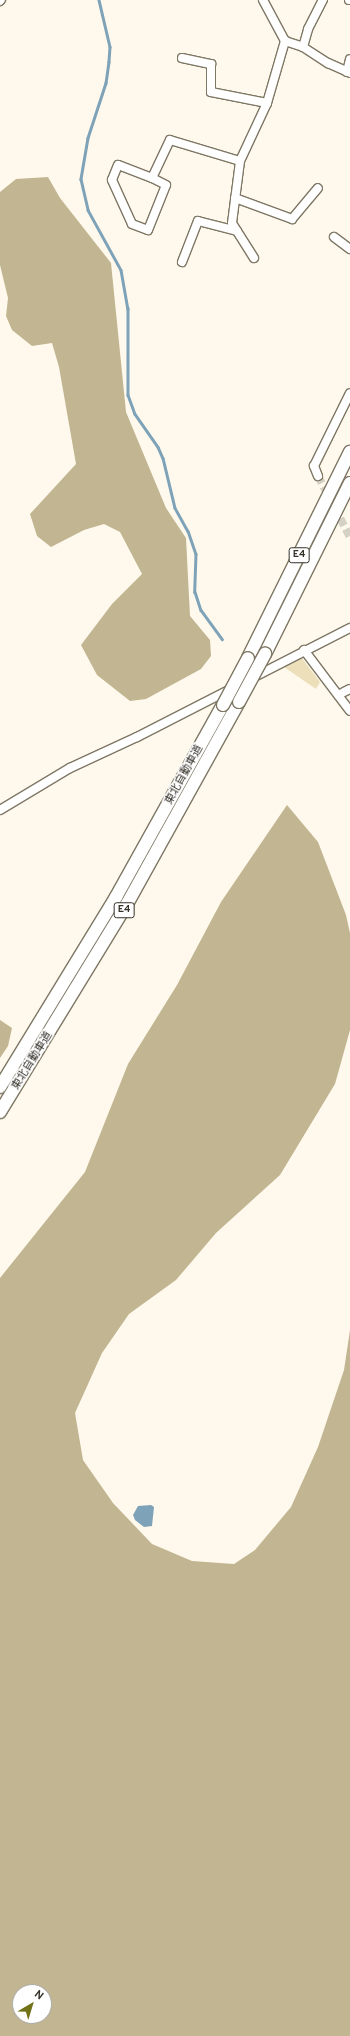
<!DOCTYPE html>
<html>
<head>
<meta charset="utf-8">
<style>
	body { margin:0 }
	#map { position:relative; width:350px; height:2036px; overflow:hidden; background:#fef9ec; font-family:Overpass,"Noto Sans JP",sans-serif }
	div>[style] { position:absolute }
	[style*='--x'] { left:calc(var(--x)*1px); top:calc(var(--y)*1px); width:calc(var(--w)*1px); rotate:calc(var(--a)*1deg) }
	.green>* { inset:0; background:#ecdfba }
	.forest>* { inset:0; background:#c2b591 }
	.water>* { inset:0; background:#7ea2b8 }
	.stream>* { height:2.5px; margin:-1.25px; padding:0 1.25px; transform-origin:1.25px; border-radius:1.25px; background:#7ea2b8 }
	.minor-tunnel>* { height:8px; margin-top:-4px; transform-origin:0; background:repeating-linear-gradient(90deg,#d6d1c5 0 8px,transparent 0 12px) }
	.roads { filter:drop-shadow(1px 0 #7e7764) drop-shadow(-1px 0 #7e7764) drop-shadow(0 1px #7e7764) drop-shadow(0 -1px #7e7764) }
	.minor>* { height:8px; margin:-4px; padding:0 4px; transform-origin:4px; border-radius:4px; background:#fff }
	.highway>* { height:12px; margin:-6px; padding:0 6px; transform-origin:6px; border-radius:6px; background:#fff }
	.bridges { filter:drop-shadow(1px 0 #7e7764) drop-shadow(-1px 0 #7e7764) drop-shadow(0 1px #7e7764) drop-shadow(0 -1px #7e7764) }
	.highway-bridge>* { height:12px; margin:-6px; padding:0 6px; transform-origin:6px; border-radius:6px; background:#fff }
	span { translate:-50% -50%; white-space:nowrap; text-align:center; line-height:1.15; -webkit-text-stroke:3px #fff; paint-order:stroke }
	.shield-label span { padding:1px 3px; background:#fff; border:1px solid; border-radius:3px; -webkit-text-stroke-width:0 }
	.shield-label { font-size:10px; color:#343129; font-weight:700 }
	.street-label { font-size:11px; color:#343129 }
	.north { position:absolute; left:12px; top:1984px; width:40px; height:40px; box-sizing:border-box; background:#fff; border:1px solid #aeada9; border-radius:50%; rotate:38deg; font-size:11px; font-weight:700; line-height:16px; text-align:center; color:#343129 }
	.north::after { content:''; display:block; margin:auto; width:14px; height:18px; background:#727319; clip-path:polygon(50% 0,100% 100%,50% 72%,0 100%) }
</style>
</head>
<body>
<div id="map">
	<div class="green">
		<div style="clip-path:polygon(301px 657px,320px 682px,316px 689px,284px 667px)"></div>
	</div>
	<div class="forest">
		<div style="clip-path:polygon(48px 177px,60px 198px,111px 263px,126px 412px,166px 508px,186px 538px,190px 616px,210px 640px,211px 656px,201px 669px,146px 699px,130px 701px,97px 675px,81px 645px,112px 604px,142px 574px,120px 532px,104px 524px,84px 530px,51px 547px,37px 536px,30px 514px,76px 464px,59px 367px,52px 343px,32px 346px,12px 330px,6px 316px,8px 298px,0 265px,0 192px,16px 179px)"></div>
		<div style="clip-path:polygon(evenodd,287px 805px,318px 842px,346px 915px,350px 933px,350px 1030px,335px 1084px,280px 1175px,216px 1233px,176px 1280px,129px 1314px,102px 1353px,75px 1413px,83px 1460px,113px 1503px,152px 1544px,192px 1561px,234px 1564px,255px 1550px,291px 1507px,318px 1447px,344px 1370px,350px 1330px,350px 2036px,0 2036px,0 1278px,85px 1172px,128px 1064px,177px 985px,221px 902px,287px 805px,20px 1992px,44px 1992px,44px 2016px,20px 2016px,20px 1992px)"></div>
		<div style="clip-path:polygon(0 1020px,12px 1028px,8px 1046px,0 1058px)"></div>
	</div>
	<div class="water">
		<div style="clip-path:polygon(151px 1505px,154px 1507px,152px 1526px,144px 1527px,135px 1520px,133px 1515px,138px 1506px)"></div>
	</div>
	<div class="stream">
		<div style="--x:99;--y:0;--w:48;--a:76.8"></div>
		<div style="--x:110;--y:47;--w:15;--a:94"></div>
		<div style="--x:109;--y:62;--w:21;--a:98"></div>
		<div style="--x:106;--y:83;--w:58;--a:108.1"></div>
		<div style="--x:88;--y:138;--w:42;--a:99.7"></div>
		<div style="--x:81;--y:179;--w:32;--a:77"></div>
		<div style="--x:88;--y:210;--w:68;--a:61.2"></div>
		<div style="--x:121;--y:270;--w:39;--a:80"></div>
		<div style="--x:128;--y:308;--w:87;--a:90"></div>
		<div style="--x:128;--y:395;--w:20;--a:70"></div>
		<div style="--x:135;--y:414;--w:40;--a:55.1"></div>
		<div style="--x:158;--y:447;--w:12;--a:66"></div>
		<div style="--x:163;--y:458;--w:51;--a:76.5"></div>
		<div style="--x:175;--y:508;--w:26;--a:61"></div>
		<div style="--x:188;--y:531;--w:24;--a:71"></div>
		<div style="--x:196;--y:554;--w:38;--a:92"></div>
		<div style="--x:195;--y:592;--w:19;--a:72"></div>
		<div style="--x:201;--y:610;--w:36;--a:54"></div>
	</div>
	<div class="minor-tunnel">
		<div style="--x:318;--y:476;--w:69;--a:62.3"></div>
	</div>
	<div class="roads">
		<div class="minor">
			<div style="--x:263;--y:0;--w:47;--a:61.8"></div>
			<div style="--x:285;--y:41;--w:19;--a:18"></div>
			<div style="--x:303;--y:47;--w:30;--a:33"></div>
			<div style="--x:328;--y:63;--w:24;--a:24"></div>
			<div style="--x:349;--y:0;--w:1;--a:0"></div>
			<div style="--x:0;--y:1;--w:1;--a:-45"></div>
			<div style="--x:303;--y:47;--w:19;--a:-74"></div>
			<div style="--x:308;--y:29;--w:33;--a:-63"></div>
			<div style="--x:182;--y:58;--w:30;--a:12"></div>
			<div style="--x:211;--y:64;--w:28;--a:90"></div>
			<div style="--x:211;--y:92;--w:57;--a:11.1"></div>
			<div style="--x:347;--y:72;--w:13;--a:-77"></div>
			<div style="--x:152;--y:178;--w:36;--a:-159"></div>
			<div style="--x:118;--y:165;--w:16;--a:112"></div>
			<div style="--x:112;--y:180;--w:48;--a:65.6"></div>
			<div style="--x:132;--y:224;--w:17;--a:21"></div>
			<div style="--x:148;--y:230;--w:48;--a:-68.2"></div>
			<div style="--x:166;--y:185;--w:16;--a:-153"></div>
			<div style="--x:152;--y:178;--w:42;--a:-64.7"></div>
			<div style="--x:170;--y:140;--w:73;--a:16.7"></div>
			<div style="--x:235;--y:198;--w:61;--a:20.2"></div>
			<div style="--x:292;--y:219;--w:40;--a:-50"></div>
			<div style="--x:334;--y:237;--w:20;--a:37"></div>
			<div style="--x:254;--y:258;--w:41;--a:-122.2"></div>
			<div style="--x:232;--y:223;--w:63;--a:-82.6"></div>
			<div style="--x:240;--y:161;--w:64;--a:-65"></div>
			<div style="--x:267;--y:103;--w:65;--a:-73.8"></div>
			<div style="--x:182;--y:262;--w:44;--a:-68.7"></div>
			<div style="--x:198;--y:221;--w:40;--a:14.4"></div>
			<div style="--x:318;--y:476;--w:11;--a:-112"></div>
			<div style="--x:314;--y:466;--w:81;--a:-63.7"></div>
			<div style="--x:304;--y:650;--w:76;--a:53"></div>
			<div style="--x:338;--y:695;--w:13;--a:-27"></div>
			<div style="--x:0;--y:810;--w:82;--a:-31"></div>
			<div style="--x:70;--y:768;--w:74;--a:-24.8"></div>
			<div style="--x:137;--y:737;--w:239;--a:-27.1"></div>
		</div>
		<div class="highway">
			<div style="--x:265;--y:654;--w:191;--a:-63.6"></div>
			<div style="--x:248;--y:658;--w:230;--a:-63.7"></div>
			<div style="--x:0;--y:1087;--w:223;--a:-58.6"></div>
			<div style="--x:116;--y:897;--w:220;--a:-60.9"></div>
			<div style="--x:0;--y:1112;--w:244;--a:-58.6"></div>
			<div style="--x:127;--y:904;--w:231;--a:-61"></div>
		</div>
	</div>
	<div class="bridges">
		<div class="highway-bridge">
			<div style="--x:239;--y:702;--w:55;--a:-61.6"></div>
			<div style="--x:223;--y:705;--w:53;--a:-62"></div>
		</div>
	</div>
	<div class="shield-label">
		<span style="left:299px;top:555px">E4</span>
		<span style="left:124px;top:910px">E4</span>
	</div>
	<div class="street-label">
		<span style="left:184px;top:775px;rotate:-61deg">東北自動車道</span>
		<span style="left:32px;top:1061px;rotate:-58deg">東北自動車道</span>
	</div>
	<div class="north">N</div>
</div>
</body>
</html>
